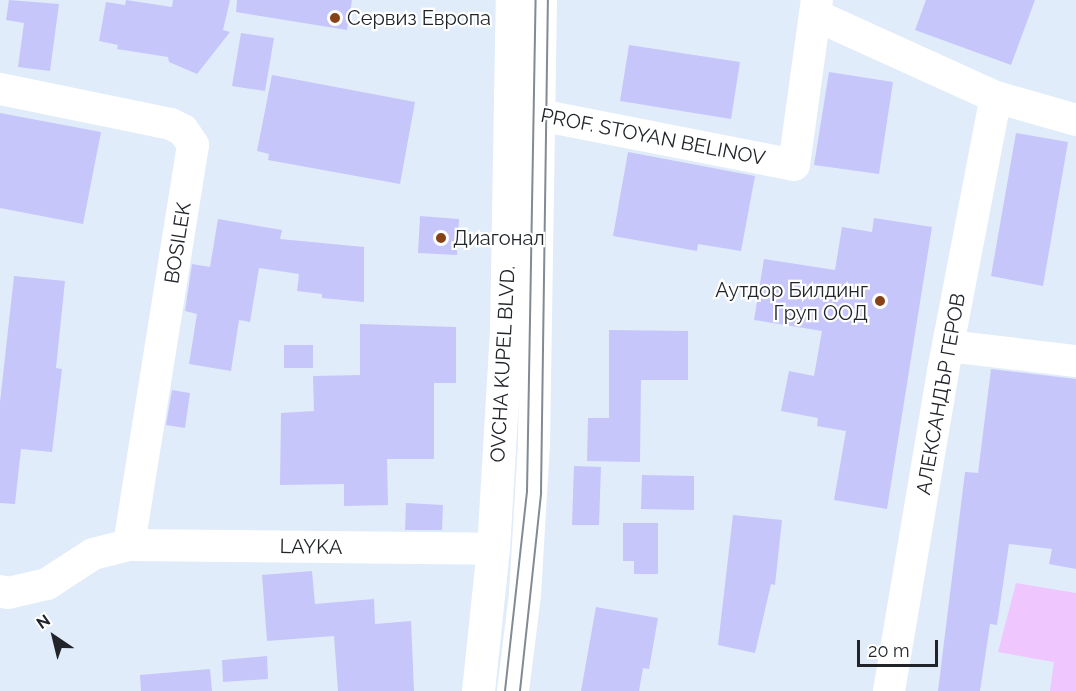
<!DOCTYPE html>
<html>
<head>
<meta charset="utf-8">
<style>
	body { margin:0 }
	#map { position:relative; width:1076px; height:691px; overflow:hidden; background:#e0ecfa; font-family:Raleway,sans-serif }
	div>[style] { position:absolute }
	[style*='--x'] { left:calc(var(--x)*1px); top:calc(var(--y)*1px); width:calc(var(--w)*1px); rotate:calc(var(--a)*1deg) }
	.green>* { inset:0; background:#efc6fe }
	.building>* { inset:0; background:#c7c6fa }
	.minor>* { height:32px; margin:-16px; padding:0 16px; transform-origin:16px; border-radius:16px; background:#fff }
	.major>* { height:33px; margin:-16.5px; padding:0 16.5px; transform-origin:16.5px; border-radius:16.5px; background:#fff }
	.tram>* { height:1.5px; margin:-0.75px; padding:0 0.75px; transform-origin:0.75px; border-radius:0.75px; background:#828a93 }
	.dots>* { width:16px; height:16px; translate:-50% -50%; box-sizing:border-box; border:3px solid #fff; border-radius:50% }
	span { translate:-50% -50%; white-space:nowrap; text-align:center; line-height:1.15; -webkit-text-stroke:4.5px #fff; paint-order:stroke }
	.poi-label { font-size:20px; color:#21252a }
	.left { translate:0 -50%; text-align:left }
	.right { translate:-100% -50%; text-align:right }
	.street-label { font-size:20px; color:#21252a }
	.north { position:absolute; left:24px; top:607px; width:60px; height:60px; -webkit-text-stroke:4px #fff; paint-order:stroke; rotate:325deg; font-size:16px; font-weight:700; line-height:24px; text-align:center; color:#21252a }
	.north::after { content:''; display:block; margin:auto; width:21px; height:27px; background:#21252a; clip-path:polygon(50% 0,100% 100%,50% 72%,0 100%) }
	.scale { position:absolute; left:857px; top:640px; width:81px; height:27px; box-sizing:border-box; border:3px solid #21252a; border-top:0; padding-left:8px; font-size:18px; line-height:21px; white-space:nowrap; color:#21252a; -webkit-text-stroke:4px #fff; paint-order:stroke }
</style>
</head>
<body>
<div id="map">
	<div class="green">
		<div style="clip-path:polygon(1016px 583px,1076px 593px,1076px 691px,1050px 691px,1054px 662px,998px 652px)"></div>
	</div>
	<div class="building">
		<div style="clip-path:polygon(9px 0,59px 4px,50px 71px,18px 67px,24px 23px,6px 20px)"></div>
		<div style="clip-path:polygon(126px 0,172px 7px,173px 0,230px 0,223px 30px,230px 32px,197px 74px,169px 62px,168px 57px,117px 49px,118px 45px,99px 41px,106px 2px,125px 5px)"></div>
		<div style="clip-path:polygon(237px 0,352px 0,347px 30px,236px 12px)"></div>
		<div style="clip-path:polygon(926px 0,1035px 0,1011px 65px,915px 30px)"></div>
		<div style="clip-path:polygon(241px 33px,274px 38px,265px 91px,232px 86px)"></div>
		<div style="clip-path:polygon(629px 45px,740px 62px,731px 119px,620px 101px)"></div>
		<div style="clip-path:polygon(829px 72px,893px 82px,879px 174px,814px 165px)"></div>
		<div style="clip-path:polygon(272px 75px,415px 102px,400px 184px,268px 160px,269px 154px,257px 151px)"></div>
		<div style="clip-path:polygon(0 113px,101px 132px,83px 224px,0 208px)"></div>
		<div style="clip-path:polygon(1016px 133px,1068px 142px,1043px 286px,991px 276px)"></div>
		<div style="clip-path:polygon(628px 152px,755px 176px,741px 251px,698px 244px,697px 251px,613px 236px)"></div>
		<div style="clip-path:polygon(420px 216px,459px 219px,457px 255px,418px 253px)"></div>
		<div style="clip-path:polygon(874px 218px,932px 227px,887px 509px,834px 500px,846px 431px,817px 426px,818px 418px,781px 411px,789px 371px,814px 376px,822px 331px,754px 320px,764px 259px,835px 270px,842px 227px,872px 232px)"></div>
		<div style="clip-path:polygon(218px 219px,282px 230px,280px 239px,364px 247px,364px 302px,322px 298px,322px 294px,297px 291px,299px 274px,259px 268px,250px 322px,239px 320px,231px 371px,189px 364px,197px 314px,185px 311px,192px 264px,210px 267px)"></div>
		<div style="clip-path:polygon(14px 276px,65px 281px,56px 368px,62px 369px,52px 452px,21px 449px,15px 504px,0 503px,0 402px)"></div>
		<div style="clip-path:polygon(360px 324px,456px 327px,456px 383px,434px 383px,434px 459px,387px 459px,388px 505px,344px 506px,344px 484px,280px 485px,281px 413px,314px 411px,313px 376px,360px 375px)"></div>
		<div style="clip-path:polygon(609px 330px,688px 331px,688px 380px,641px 380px,640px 462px,587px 461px,588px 418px,609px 418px)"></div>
		<div style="clip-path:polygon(284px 345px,313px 345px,313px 368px,284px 368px)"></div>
		<div style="clip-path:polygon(991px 369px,1076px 379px,1076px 569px,1049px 564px,1052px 549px,1009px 544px,997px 625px,990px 624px,980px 691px,938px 691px,965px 472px,978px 473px)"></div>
		<div style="clip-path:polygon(172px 390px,190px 393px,185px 428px,166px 425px)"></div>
		<div style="clip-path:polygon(574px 466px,601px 467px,599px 525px,572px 525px)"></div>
		<div style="clip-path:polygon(642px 475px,694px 476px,694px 510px,641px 509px)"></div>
		<div style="clip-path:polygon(406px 503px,443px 505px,442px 530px,405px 530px)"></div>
		<div style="clip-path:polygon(733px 515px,782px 520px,775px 585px,771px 584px,755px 653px,718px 645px)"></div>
		<div style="clip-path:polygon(623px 523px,658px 523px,658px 574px,634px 574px,634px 561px,623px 561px)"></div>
		<div style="clip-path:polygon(312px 571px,315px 604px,374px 599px,375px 624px,411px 621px,414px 691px,338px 691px,334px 636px,267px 641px,262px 575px)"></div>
		<div style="clip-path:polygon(596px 607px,658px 618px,649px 669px,643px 668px,639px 691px,581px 691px)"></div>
		<div style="clip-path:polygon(267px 656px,268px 679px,223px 682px,222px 660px)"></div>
		<div style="clip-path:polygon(210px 669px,212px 691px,141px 691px,140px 675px)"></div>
	</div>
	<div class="minor">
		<div style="--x:815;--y:15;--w:199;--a:24.4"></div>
		<div style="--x:996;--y:97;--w:83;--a:16"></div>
		<div style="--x:0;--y:89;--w:175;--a:11.6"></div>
		<div style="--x:171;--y:124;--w:13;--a:27"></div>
		<div style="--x:183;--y:130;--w:18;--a:56"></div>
		<div style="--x:193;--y:145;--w:405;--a:99.1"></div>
		<div style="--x:519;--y:111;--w:280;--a:11.1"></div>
		<div style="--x:794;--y:165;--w:167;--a:-82.1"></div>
		<div style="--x:948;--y:346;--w:129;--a:6.7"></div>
		<div style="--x:0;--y:591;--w:8;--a:14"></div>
		<div style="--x:8;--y:593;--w:40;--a:-13"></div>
		<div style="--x:47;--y:584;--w:55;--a:-33.1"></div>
		<div style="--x:93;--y:554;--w:37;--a:-14"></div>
		<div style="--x:129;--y:545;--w:364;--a:0.6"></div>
		<div style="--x:513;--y:691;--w:97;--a:-82.9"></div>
		<div style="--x:525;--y:595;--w:150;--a:-86.6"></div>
		<div style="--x:534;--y:445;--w:445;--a:-89.1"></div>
		<div style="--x:889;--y:691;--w:325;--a:-80.4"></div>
		<div style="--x:943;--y:371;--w:279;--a:-79.1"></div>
	</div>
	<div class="major">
		<div style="--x:478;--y:691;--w:143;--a:-84"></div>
		<div style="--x:493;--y:549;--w:220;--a:-86.6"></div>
		<div style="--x:506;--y:329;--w:329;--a:-89"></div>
	</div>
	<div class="tram">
		<div style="--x:505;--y:691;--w:200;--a:-83.7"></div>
		<div style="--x:527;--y:492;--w:492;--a:-89"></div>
		<div style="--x:520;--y:691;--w:199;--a:-83.9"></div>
		<div style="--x:541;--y:493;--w:493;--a:-89.2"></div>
	</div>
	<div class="dots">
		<div style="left:335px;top:18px;background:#874317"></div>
		<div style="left:441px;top:238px;background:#874317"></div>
		<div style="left:880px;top:301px;background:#874317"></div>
	</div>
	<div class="poi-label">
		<span class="left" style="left:347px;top:18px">Сервиз Европа</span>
		<span class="left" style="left:453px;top:238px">Диагонал</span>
		<span class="right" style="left:868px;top:302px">Аутдор Билдинг<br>Груп ООД</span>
	</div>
	<div class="street-label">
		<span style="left:653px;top:137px;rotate:11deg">PROF. STOYAN BELINOV</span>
		<span style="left:178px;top:243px;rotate:-81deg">BOSILEK</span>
		<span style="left:503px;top:364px;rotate:-87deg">OVCHA KUPEL BLVD.</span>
		<span style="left:941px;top:394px;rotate:-80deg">АЛЕКСАНДЪР ГЕРОВ</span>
		<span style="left:311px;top:547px;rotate:1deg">LAYKA</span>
	</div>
	<div class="north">N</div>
	<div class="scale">20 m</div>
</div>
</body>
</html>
